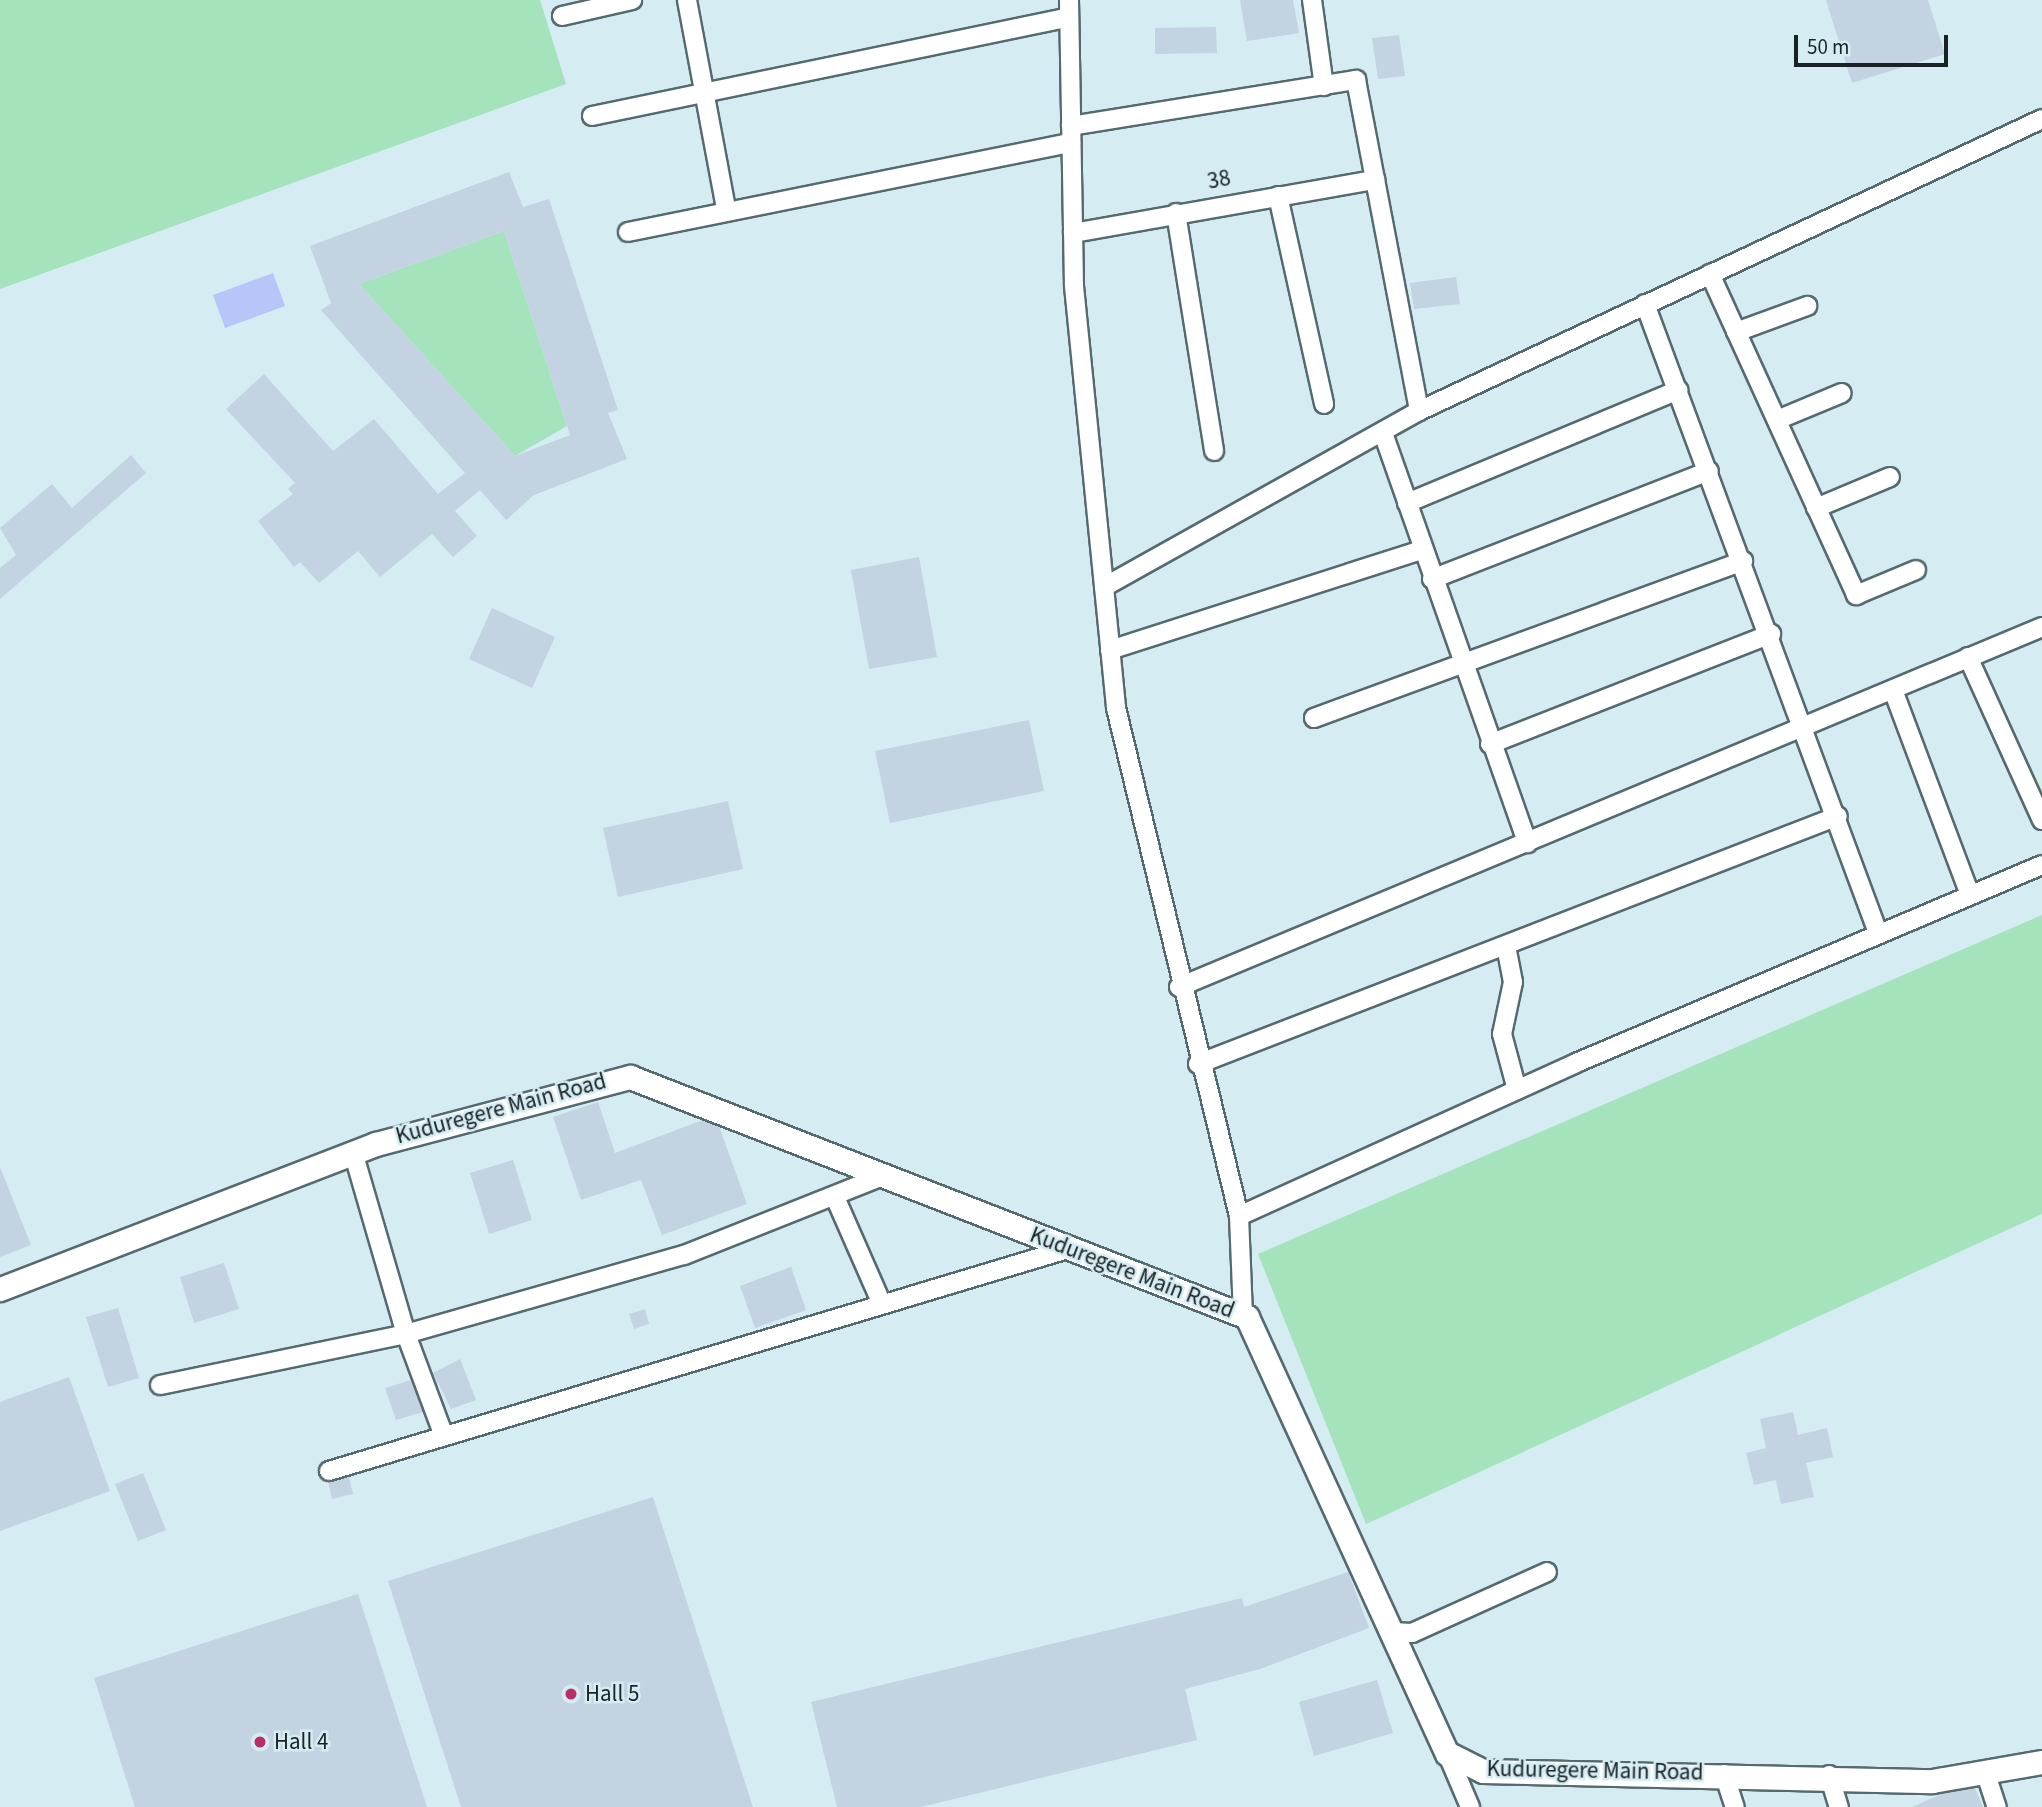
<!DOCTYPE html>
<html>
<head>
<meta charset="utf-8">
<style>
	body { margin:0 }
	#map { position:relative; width:2042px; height:1807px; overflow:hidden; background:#d5ecf2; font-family:"Source Sans 3",sans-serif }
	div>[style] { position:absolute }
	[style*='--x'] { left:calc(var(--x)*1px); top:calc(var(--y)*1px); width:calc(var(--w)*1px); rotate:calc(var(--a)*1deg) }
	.green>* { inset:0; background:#a5e3bd }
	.water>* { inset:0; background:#b7c5f8 }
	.building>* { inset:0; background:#c3d3e1 }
	.roads { filter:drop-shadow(2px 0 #556a6f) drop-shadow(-2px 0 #556a6f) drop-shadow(0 2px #556a6f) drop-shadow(0 -2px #556a6f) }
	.minor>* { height:18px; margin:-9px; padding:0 9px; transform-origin:9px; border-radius:9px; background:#fff }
	.tertiary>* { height:23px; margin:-11.5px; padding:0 11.5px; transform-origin:11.5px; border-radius:11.5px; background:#fff }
	.dots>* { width:19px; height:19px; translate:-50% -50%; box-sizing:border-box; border:4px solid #d5ecf2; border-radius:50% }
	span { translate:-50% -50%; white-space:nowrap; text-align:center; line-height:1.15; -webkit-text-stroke:5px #d5ecf2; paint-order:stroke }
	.street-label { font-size:23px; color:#1a2225 }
	.poi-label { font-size:23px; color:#1a2225 }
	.left { translate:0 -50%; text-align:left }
	.scale { position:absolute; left:1794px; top:35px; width:154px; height:32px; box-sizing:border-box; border:4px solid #1a2225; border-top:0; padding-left:9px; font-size:21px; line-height:24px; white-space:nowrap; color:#1a2225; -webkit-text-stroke:5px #d5ecf2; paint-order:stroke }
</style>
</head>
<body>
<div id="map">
	<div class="green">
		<div style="clip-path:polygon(0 0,540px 0,566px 84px,0 289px)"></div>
		<div style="clip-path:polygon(504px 231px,567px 426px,515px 456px,359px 284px)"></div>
		<div style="clip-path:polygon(2042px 915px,2042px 1214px,1366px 1524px,1258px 1254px)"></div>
	</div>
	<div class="water">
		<div style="clip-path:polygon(273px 273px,285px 306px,225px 328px,213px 295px)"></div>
	</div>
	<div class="building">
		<div style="clip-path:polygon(1240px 0,1293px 0,1299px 33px,1247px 41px)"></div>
		<div style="clip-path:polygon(1826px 0,1928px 0,1945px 54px,1852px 83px)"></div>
		<div style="clip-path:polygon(1216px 27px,1217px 53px,1155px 54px,1155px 28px)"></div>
		<div style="clip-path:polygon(1399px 35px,1405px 76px,1378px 79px,1372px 38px)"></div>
		<div style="clip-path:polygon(evenodd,509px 172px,523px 207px,549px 199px,618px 410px,608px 413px,627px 459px,534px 495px,506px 520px,480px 490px,455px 511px,477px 536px,453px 557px,432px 534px,380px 577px,358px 551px,319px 583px,300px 562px,294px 567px,258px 521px,293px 494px,288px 489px,295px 483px,226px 409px,264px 374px,333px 451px,374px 419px,438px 494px,465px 473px,321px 310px,331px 303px,310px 246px,509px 172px,504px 231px,570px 435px,515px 456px,359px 284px,504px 231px)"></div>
		<div style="clip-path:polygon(1456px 277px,1460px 304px,1414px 309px,1410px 283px)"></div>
		<div style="clip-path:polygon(131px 455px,146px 473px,0 599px,0 568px,16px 555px,0 528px,52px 484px,72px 508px)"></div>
		<div style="clip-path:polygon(919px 557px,937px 657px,869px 669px,851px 570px)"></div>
		<div style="clip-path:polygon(492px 608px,555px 637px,532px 688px,469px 659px)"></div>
		<div style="clip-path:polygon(1029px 720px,1044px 791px,890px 823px,875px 751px)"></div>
		<div style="clip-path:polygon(728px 801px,743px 869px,618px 897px,603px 828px)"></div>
		<div style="clip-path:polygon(598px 1102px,615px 1153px,703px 1120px,719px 1126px,747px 1204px,662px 1235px,641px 1180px,581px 1200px,553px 1117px)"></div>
		<div style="clip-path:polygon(513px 1160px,532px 1220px,489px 1234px,470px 1173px)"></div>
		<div style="clip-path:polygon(0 1167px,31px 1245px,0 1257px)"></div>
		<div style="clip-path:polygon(224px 1263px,239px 1309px,194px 1323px,180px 1277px)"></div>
		<div style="clip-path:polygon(791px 1267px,806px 1310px,755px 1328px,740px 1286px)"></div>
		<div style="clip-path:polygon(118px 1308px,139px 1378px,108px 1387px,86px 1317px)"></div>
		<div style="clip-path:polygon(645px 1309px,649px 1324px,634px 1329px,629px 1314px)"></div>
		<div style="clip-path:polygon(460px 1359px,476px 1400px,451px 1409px,433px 1373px)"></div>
		<div style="clip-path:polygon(69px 1377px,110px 1491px,0 1531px,0 1402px)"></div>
		<div style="clip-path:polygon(411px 1380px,423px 1412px,396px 1420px,385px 1388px)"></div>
		<div style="clip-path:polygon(1793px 1412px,1798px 1435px,1827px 1428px,1833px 1457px,1806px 1463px,1814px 1497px,1781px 1504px,1776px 1480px,1754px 1485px,1746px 1453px,1766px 1448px,1760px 1419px)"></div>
		<div style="clip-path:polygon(143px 1473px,166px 1530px,138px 1541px,115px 1484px)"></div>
		<div style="clip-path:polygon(349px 1477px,353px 1494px,332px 1499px,328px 1482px)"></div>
		<div style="clip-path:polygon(653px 1497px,753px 1807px,461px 1807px,388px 1581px)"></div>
		<div style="clip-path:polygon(1348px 1572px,1369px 1628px,1260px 1669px,1185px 1689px,1197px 1740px,921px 1807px,837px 1807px,811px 1702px,1242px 1598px,1244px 1607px)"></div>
		<div style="clip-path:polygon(358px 1594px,427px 1807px,135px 1807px,94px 1678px)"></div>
		<div style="clip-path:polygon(1377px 1680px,1393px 1733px,1314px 1756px,1299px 1702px)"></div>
		<div style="clip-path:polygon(1975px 1788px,1983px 1807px,1912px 1807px,1944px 1793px)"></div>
	</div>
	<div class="roads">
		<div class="minor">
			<div style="--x:687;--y:0;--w:212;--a:79.4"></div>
			<div style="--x:1069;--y:0;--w:286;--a:89"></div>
			<div style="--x:1074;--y:286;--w:424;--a:84.3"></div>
			<div style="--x:1116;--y:708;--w:523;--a:76.39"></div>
			<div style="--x:1239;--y:1216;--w:98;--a:87.7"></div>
			<div style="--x:1312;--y:0;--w:87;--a:82.1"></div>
			<div style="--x:562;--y:16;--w:72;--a:-12.9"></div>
			<div style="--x:592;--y:116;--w:487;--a:-11.7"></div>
			<div style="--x:1071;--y:126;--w:289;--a:-9.2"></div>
			<div style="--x:1356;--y:80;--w:337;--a:79.2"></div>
			<div style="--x:1278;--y:196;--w:213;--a:77.5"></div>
			<div style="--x:1176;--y:213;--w:241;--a:80.9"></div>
			<div style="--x:628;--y:232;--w:452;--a:-11.4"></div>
			<div style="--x:1073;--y:233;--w:307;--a:-10"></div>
			<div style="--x:1710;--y:274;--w:353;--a:65.5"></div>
			<div style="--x:1856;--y:595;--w:65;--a:-22.6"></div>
			<div style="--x:1645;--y:304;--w:671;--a:69.67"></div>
			<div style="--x:1736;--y:332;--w:76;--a:-20.1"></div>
			<div style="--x:1777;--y:420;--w:70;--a:-22.6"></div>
			<div style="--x:1383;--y:433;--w:435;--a:70.6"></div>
			<div style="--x:1407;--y:503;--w:294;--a:-22.6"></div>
			<div style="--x:1816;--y:508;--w:80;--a:-22.7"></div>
			<div style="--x:1432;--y:579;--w:297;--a:-21.3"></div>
			<div style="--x:1104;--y:587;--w:361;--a:-29.2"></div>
			<div style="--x:1419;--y:411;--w:688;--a:-25.11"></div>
			<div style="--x:1110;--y:650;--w:328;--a:-17.8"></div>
			<div style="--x:1968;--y:657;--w:179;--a:65.6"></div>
			<div style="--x:1893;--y:690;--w:219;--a:69.4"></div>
			<div style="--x:1314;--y:718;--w:457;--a:-20.1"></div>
			<div style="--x:1490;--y:744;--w:302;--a:-21.4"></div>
			<div style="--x:1506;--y:946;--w:37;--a:79"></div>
			<div style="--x:1513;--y:982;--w:53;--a:101.9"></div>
			<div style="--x:1502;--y:1034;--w:58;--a:75"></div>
			<div style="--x:1179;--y:987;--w:935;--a:-22.64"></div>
			<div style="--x:1198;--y:1064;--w:686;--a:-21.18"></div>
			<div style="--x:353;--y:1152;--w:190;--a:73.8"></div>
			<div style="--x:406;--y:1334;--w:109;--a:69.6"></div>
			<div style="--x:835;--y:1197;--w:117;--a:66.3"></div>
			<div style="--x:1239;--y:1216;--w:370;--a:-24.4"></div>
			<div style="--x:1576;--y:1063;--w:506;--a:-23.02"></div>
			<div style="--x:160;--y:1385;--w:251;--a:-11.7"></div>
			<div style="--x:406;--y:1334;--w:289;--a:-15.9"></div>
			<div style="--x:684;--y:1255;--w:216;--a:-21.7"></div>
			<div style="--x:329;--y:1471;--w:768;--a:-16.73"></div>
			<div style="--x:1392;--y:1632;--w:20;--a:3"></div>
			<div style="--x:1412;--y:1633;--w:148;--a:-24.3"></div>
			<div style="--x:1447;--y:1753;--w:59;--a:66.9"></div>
			<div style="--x:1985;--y:1771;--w:38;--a:72"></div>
			<div style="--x:1724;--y:1774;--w:35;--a:72"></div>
			<div style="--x:1829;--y:1775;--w:34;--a:73"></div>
		</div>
		<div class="tertiary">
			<div style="--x:0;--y:1289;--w:403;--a:-21.1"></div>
			<div style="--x:376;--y:1144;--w:263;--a:-14.8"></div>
			<div style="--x:630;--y:1077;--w:662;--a:21.25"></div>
			<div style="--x:1247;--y:1317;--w:480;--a:65.4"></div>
			<div style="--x:1447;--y:1753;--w:40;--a:26.6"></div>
			<div style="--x:1483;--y:1771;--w:449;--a:1.3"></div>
			<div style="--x:1932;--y:1781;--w:112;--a:-9.8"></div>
		</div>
	</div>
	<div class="dots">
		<div style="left:571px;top:1694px;background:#b92e69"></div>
		<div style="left:260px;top:1742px;background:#b92e69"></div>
	</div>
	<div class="street-label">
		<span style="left:1219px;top:180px;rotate:-11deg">38</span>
		<span style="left:501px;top:1109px;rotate:-15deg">Kuduregere Main Road</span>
		<span style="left:1132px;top:1273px;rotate:21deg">Kuduregere Main Road</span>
		<span style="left:1595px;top:1771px;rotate:1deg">Kuduregere Main Road</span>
	</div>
	<div class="poi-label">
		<span class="left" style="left:585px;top:1694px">Hall 5</span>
		<span class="left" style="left:274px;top:1742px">Hall 4</span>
	</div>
	<div class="scale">50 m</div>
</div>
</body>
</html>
